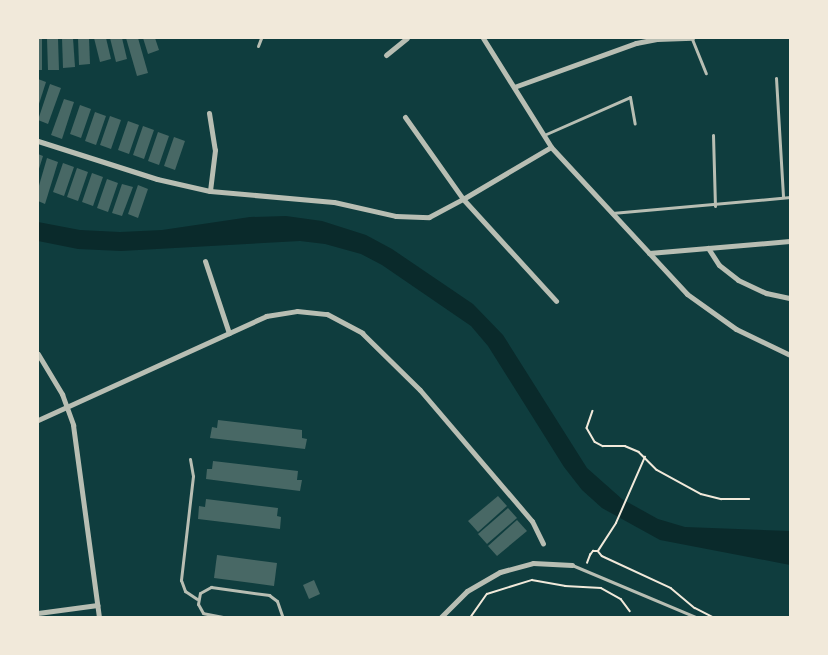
<!DOCTYPE html>
<html>
<head>
<meta charset="utf-8">
<style>
	body { margin:0 }
	#map { position:relative; width:828px; height:655px; overflow:hidden; background:#0f3d3e; font-family:"Sofia Sans Condensed",sans-serif }
	div>[style] { position:absolute }
	[style*='--x'] { left:calc(var(--x)*1px); top:calc(var(--y)*1px); width:calc(var(--w)*1px); rotate:calc(var(--a)*1deg) }
	.water>* { inset:0; background:#0a2a2b }
	.building>* { inset:0; background:#486865 }
	.path>* { height:1.5px; margin:-0.75px; padding:0 0.75px; transform-origin:0.75px; border-radius:0.75px; background:#f1e9da }
	.service>* { height:3px; margin:-1.5px; padding:0 1.5px; transform-origin:1.5px; border-radius:1.5px; background:#b8beb3 }
	.minor>* { height:5px; margin:-2.5px; padding:0 2.5px; transform-origin:2.5px; border-radius:2.5px; background:#b8beb3 }
	span { translate:-50% -50%; white-space:nowrap; text-align:center; line-height:1.15; -webkit-text-stroke:6px #f1e9da; paint-order:stroke }
	.frame { position:absolute; inset:0; border:39px solid #f1e9da; pointer-events:none }
</style>
</head>
<body>
<div id="map">
	<div class="water">
		<div style="clip-path:polygon(286px 216px,322px 221px,366px 235px,392px 249px,473px 304px,503px 335px,587px 468px,622px 499px,658px 519px,685px 527px,790px 531px,790px 565px,660px 540px,602px 508px,582px 490px,564px 467px,488px 346px,471px 326px,382px 265px,361px 254px,325px 244px,300px 241px,121px 251px,78px 249px,38px 241px,38px 222px,80px 230px,120px 232px,162px 230px,250px 217px)"></div>
	</div>
	<div class="building">
		<div style="clip-path:polygon(38px 38px,42px 38px,42px 70px,38px 70px)"></div>
		<div style="clip-path:polygon(62px 38px,73px 38px,75px 67px,63px 68px)"></div>
		<div style="clip-path:polygon(78px 38px,89px 38px,90px 64px,79px 65px)"></div>
		<div style="clip-path:polygon(94px 38px,106px 38px,111px 59px,100px 62px)"></div>
		<div style="clip-path:polygon(110px 38px,122px 38px,127px 59px,116px 62px)"></div>
		<div style="clip-path:polygon(126px 38px,138px 38px,148px 73px,137px 76px)"></div>
		<div style="clip-path:polygon(143px 38px,155px 38px,159px 50px,148px 54px)"></div>
		<div style="clip-path:polygon(47px 39px,58px 39px,59px 70px,48px 70px)"></div>
		<div style="clip-path:polygon(38px 79px,46px 82px,38px 107px)"></div>
		<div style="clip-path:polygon(50px 84px,61px 88px,48px 124px,38px 120px)"></div>
		<div style="clip-path:polygon(64px 99px,74px 102px,62px 139px,51px 135px)"></div>
		<div style="clip-path:polygon(80px 105px,91px 109px,81px 138px,70px 134px)"></div>
		<div style="clip-path:polygon(95px 112px,106px 116px,96px 145px,85px 141px)"></div>
		<div style="clip-path:polygon(110px 116px,121px 120px,111px 149px,100px 145px)"></div>
		<div style="clip-path:polygon(128px 121px,139px 125px,129px 154px,118px 150px)"></div>
		<div style="clip-path:polygon(143px 126px,154px 130px,144px 159px,133px 155px)"></div>
		<div style="clip-path:polygon(158px 132px,169px 136px,159px 165px,148px 161px)"></div>
		<div style="clip-path:polygon(174px 137px,185px 141px,175px 170px,164px 166px)"></div>
		<div style="clip-path:polygon(38px 154px,43px 156px,38px 172px)"></div>
		<div style="clip-path:polygon(47px 158px,58px 162px,45px 204px,38px 201px,38px 189px)"></div>
		<div style="clip-path:polygon(63px 163px,74px 167px,64px 196px,53px 192px)"></div>
		<div style="clip-path:polygon(77px 168px,88px 172px,78px 201px,67px 197px)"></div>
		<div style="clip-path:polygon(92px 173px,103px 177px,93px 206px,82px 202px)"></div>
		<div style="clip-path:polygon(107px 179px,118px 183px,108px 212px,97px 208px)"></div>
		<div style="clip-path:polygon(122px 184px,133px 187px,122px 216px,112px 213px)"></div>
		<div style="clip-path:polygon(138px 185px,148px 189px,138px 218px,128px 214px)"></div>
		<div style="clip-path:polygon(218px 420px,302px 430px,302px 438px,307px 439px,305px 449px,210px 438px,212px 427px,217px 428px)"></div>
		<div style="clip-path:polygon(213px 461px,298px 471px,297px 480px,302px 480px,300px 491px,206px 479px,207px 469px,212px 469px)"></div>
		<div style="clip-path:polygon(498px 496px,507px 506px,478px 532px,468px 521px)"></div>
		<div style="clip-path:polygon(206px 499px,278px 508px,277px 516px,281px 517px,280px 529px,198px 519px,199px 506px,205px 507px)"></div>
		<div style="clip-path:polygon(508px 508px,517px 518px,487px 544px,478px 534px)"></div>
		<div style="clip-path:polygon(517px 520px,527px 531px,497px 556px,488px 546px)"></div>
		<div style="clip-path:polygon(217px 555px,277px 563px,274px 586px,214px 578px)"></div>
		<div style="clip-path:polygon(314px 580px,320px 594px,309px 599px,303px 585px)"></div>
	</div>
	<div class="path">
		<div style="--x:593;--y:411;--w:18;--a:109"></div>
		<div style="--x:587;--y:428;--w:16;--a:60"></div>
		<div style="--x:595;--y:442;--w:9;--a:27"></div>
		<div style="--x:603;--y:446;--w:22;--a:0"></div>
		<div style="--x:625;--y:446;--w:15;--a:23"></div>
		<div style="--x:639;--y:452;--w:25;--a:45"></div>
		<div style="--x:657;--y:470;--w:50;--a:28.6"></div>
		<div style="--x:701;--y:494;--w:21;--a:14"></div>
		<div style="--x:721;--y:499;--w:28;--a:0"></div>
		<div style="--x:598;--y:551;--w:6;--a:51"></div>
		<div style="--x:602;--y:556;--w:76;--a:24.9"></div>
		<div style="--x:671;--y:588;--w:31;--a:40"></div>
		<div style="--x:695;--y:608;--w:22;--a:27"></div>
		<div style="--x:587;--y:563;--w:9;--a:-69"></div>
		<div style="--x:590;--y:555;--w:5;--a:-53"></div>
		<div style="--x:593;--y:551;--w:5;--a:0"></div>
		<div style="--x:598;--y:551;--w:33;--a:-57"></div>
		<div style="--x:616;--y:523;--w:72;--a:-66.3"></div>
		<div style="--x:470;--y:618;--w:29;--a:-55"></div>
		<div style="--x:487;--y:594;--w:47;--a:-17.3"></div>
		<div style="--x:532;--y:580;--w:34;--a:10"></div>
		<div style="--x:565;--y:586;--w:36;--a:3"></div>
		<div style="--x:601;--y:588;--w:23;--a:29"></div>
		<div style="--x:621;--y:599;--w:15;--a:53"></div>
	</div>
	<div class="service">
		<div style="--x:692;--y:39;--w:37;--a:68"></div>
		<div style="--x:258;--y:46;--w:9;--a:-69"></div>
		<div style="--x:776;--y:78;--w:119;--a:86.6"></div>
		<div style="--x:544;--y:135;--w:94;--a:-23.8"></div>
		<div style="--x:630;--y:97;--w:27;--a:80"></div>
		<div style="--x:713;--y:135;--w:71;--a:88.4"></div>
		<div style="--x:612;--y:213;--w:179;--a:-5.1"></div>
		<div style="--x:190;--y:459;--w:17;--a:80"></div>
		<div style="--x:193;--y:476;--w:105;--a:96.6"></div>
		<div style="--x:181;--y:580;--w:12;--a:70"></div>
		<div style="--x:185;--y:591;--w:14;--a:34"></div>
		<div style="--x:572;--y:565;--w:137;--a:22.8"></div>
		<div style="--x:228;--y:618;--w:25;--a:-169"></div>
		<div style="--x:203;--y:613;--w:10;--a:-119"></div>
		<div style="--x:198;--y:604;--w:11;--a:-80"></div>
		<div style="--x:200;--y:593;--w:13;--a:-29"></div>
		<div style="--x:211;--y:587;--w:59;--a:7.9"></div>
		<div style="--x:269;--y:595;--w:10;--a:37"></div>
		<div style="--x:277;--y:601;--w:18;--a:71"></div>
	</div>
	<div class="minor">
		<div style="--x:483;--y:38;--w:128;--a:58"></div>
		<div style="--x:551;--y:147;--w:200;--a:47.2"></div>
		<div style="--x:687;--y:294;--w:60;--a:35.5"></div>
		<div style="--x:736;--y:329;--w:60;--a:25.7"></div>
		<div style="--x:386;--y:55;--w:27;--a:-39"></div>
		<div style="--x:514;--y:87;--w:130;--a:-19.8"></div>
		<div style="--x:636;--y:43;--w:21;--a:-11"></div>
		<div style="--x:657;--y:39;--w:35;--a:-2"></div>
		<div style="--x:209;--y:113;--w:37;--a:81"></div>
		<div style="--x:215;--y:150;--w:41;--a:97"></div>
		<div style="--x:405;--y:117;--w:100;--a:54.7"></div>
		<div style="--x:463;--y:199;--w:138;--a:47.6"></div>
		<div style="--x:38;--y:141;--w:125;--a:17.7"></div>
		<div style="--x:157;--y:179;--w:54;--a:12.8"></div>
		<div style="--x:210;--y:191;--w:124;--a:5.1"></div>
		<div style="--x:334;--y:202;--w:64;--a:12.7"></div>
		<div style="--x:396;--y:216;--w:33;--a:2"></div>
		<div style="--x:429;--y:217;--w:38;--a:-28"></div>
		<div style="--x:463;--y:199;--w:102;--a:-30.6"></div>
		<div style="--x:708;--y:248;--w:82;--a:-4.9"></div>
		<div style="--x:649;--y:253;--w:59;--a:-4.8"></div>
		<div style="--x:708;--y:248;--w:20;--a:57"></div>
		<div style="--x:719;--y:265;--w:24;--a:38"></div>
		<div style="--x:738;--y:280;--w:31;--a:25"></div>
		<div style="--x:766;--y:293;--w:25;--a:12"></div>
		<div style="--x:205;--y:261;--w:76;--a:71.6"></div>
		<div style="--x:38;--y:354;--w:47;--a:59"></div>
		<div style="--x:62;--y:394;--w:33;--a:70"></div>
		<div style="--x:73;--y:425;--w:195;--a:82.3"></div>
		<div style="--x:38;--y:420;--w:251;--a:-24.5"></div>
		<div style="--x:266;--y:316;--w:31;--a:-9"></div>
		<div style="--x:297;--y:311;--w:30;--a:6"></div>
		<div style="--x:327;--y:314;--w:40;--a:28"></div>
		<div style="--x:362;--y:333;--w:81;--a:44.5"></div>
		<div style="--x:420;--y:390;--w:172;--a:49.5"></div>
		<div style="--x:532;--y:521;--w:25;--a:64"></div>
		<div style="--x:38;--y:613;--w:60;--a:-7.7"></div>
		<div style="--x:440;--y:618;--w:38;--a:-45"></div>
		<div style="--x:467;--y:591;--w:38;--a:-30"></div>
		<div style="--x:500;--y:572;--w:34;--a:-15"></div>
		<div style="--x:533;--y:563;--w:39;--a:3"></div>
	</div>
	<div class="frame"></div>
</div>
</body>
</html>
